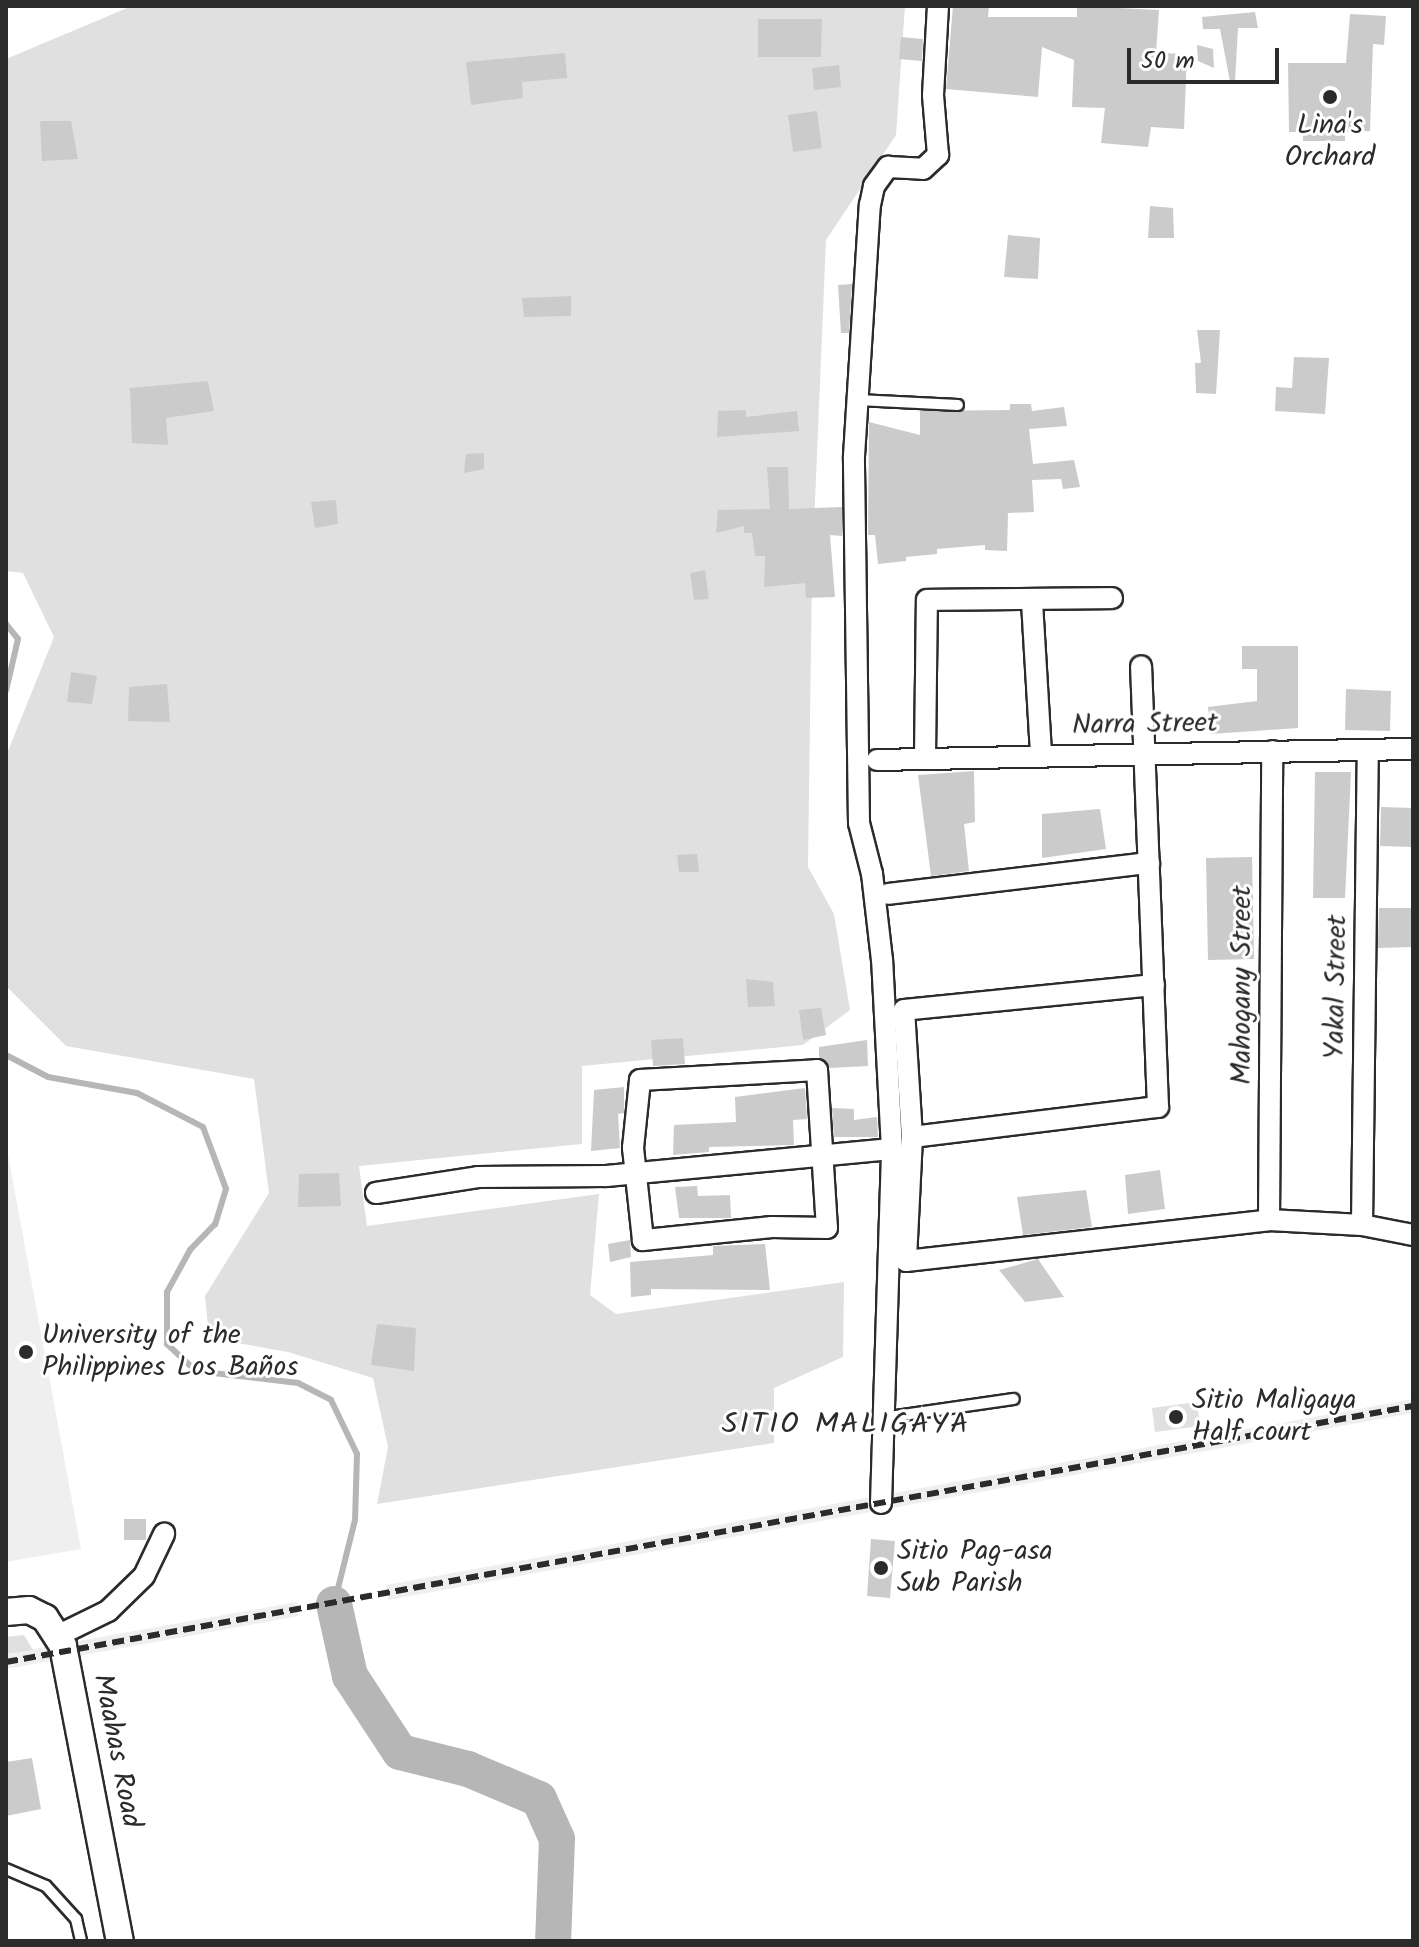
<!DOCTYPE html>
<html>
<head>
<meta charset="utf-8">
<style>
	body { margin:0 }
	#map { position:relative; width:1419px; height:1947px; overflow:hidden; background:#fff; font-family:Kalam,sans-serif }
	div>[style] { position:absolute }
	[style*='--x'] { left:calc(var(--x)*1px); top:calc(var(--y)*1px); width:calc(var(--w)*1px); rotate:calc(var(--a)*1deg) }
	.built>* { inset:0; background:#efefef }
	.green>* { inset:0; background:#e0e0e0 }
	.stream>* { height:6px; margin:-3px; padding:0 3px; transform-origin:3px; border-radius:3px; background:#b6b6b6 }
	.river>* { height:36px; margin:-18px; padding:0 18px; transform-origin:18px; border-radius:18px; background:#b6b6b6 }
	.building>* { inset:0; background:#cbcbcb }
	.roads { filter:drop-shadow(2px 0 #2b2b2b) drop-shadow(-2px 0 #2b2b2b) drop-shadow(0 2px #2b2b2b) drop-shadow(0 -2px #2b2b2b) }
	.service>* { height:10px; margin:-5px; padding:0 5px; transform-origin:5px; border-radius:5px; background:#fff }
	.minor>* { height:20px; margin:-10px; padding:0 10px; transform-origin:10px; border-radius:10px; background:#fff }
	.tertiary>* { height:26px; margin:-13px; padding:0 13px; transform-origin:13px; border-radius:13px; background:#fff }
	.rail>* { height:6px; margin-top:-3px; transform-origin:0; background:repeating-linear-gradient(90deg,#2b2b2b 0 12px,transparent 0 18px) }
	.dots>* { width:22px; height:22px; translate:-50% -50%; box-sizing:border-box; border:4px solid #fff; border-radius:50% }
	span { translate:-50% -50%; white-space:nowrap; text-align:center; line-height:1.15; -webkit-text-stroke:6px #fff; paint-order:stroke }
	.poi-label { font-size:28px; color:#2b2b2b }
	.left { translate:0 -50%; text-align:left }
	.street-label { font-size:28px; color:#2b2b2b }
	.neighbourhood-label { font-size:30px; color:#2b2b2b; letter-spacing:2px }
	.frame { position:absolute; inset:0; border:8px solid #2b2b2b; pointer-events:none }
	.scale { position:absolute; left:1127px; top:48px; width:152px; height:36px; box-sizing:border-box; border:4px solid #2b2b2b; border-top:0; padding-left:10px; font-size:24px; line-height:28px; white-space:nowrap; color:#2b2b2b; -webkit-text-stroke:6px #fff; paint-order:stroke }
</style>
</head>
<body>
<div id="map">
	<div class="built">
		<div style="clip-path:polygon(6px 1144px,81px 1549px,6px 1562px)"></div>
		<div style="clip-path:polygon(1413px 1399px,1413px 1413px,388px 1600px,386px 1585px)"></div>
		<div style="clip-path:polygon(297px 1602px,299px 1616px,6px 1669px,6px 1654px)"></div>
	</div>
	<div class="green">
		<div style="clip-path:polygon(132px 6px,905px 6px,896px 135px,826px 240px,812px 573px,808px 867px,834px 914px,850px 1010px,803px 1045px,582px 1066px,582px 1144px,359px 1166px,367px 1226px,599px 1194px,590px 1295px,616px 1314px,844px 1282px,843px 1357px,774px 1388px,774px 1443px,377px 1504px,388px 1447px,373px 1378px,288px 1352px,209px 1338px,205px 1296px,269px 1193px,254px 1079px,66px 1046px,6px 986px,6px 756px,54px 637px,23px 573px,6px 571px,6px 59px)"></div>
		<div style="clip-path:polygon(1197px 1402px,1200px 1426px,1155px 1432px,1152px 1408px)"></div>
		<div style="clip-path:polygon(24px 1635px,33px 1650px,6px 1654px,6px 1637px)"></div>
	</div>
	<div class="stream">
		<div style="--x:6;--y:624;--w:19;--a:51"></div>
		<div style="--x:18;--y:639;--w:53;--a:103"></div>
		<div style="--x:6;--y:1055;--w:47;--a:27.6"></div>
		<div style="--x:48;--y:1077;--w:90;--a:10.2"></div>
		<div style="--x:137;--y:1093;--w:74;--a:27.3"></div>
		<div style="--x:203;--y:1127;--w:66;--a:69.6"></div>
		<div style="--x:226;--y:1189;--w:37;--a:107"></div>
		<div style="--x:215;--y:1224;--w:36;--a:134"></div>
		<div style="--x:190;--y:1250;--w:48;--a:118.7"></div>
		<div style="--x:167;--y:1292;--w:52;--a:90"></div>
		<div style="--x:167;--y:1344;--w:40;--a:43"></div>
		<div style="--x:196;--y:1371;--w:103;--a:6.7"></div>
		<div style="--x:298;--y:1383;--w:37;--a:27"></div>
		<div style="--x:331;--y:1400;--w:60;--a:64.3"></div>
		<div style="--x:357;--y:1454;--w:66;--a:91.7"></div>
		<div style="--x:355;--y:1520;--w:87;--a:104"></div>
	</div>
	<div class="river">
		<div style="--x:334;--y:1604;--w:74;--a:77.5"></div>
		<div style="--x:350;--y:1676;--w:91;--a:56.7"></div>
		<div style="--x:400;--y:1752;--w:70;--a:14"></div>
		<div style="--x:468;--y:1769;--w:77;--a:22.9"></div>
		<div style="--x:539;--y:1799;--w:44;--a:65.8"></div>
		<div style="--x:557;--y:1839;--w:102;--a:92.2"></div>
	</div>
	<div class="building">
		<div style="clip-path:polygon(953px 6px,989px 6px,988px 17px,1077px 17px,1077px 6px,1159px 10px,1156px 53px,1187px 54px,1184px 129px,1151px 127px,1148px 147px,1101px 143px,1105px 108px,1072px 107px,1074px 60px,1042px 47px,1038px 97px,946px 89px)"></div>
		<div style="clip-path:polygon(1255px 12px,1258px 28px,1238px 28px,1235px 81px,1230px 82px,1220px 29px,1203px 29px,1202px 17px)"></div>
		<div style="clip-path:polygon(1350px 14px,1386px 16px,1384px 45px,1373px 44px,1370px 131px,1345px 132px,1345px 141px,1303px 141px,1303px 132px,1289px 132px,1288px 63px,1346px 63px)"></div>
		<div style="clip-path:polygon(758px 19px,822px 19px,821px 57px,758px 57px)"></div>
		<div style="clip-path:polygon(901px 37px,923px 39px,922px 61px,899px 59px)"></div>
		<div style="clip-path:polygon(1197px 45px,1213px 49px,1214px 68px,1198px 61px)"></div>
		<div style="clip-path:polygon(565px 53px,567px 78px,522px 82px,523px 98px,471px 105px,466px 62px)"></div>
		<div style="clip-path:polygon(839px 65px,841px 87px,814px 90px,812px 68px)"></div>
		<div style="clip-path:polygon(817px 111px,822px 148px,793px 152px,788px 115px)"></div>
		<div style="clip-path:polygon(40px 121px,71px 121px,78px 159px,42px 161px)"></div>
		<div style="clip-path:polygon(1150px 206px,1173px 208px,1174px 238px,1148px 238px)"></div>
		<div style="clip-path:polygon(1008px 235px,1040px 238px,1038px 279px,1004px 277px)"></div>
		<div style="clip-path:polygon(852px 284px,849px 333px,841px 333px,838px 285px)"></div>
		<div style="clip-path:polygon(571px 296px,571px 316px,524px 317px,522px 298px)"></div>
		<div style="clip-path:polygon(1197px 330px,1220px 330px,1216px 394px,1196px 393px,1195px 363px,1201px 363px)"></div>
		<div style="clip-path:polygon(1294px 357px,1329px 358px,1325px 414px,1275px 411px,1276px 387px,1292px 388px)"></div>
		<div style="clip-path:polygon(208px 381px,214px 411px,166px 418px,168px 445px,132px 443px,130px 388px)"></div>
		<div style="clip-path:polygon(1010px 404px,1031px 404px,1032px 411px,1064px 407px,1067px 426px,1029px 429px,1033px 464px,1074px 460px,1080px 487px,1063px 489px,1061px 479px,1032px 480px,1034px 512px,1008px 513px,1007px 551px,985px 550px,985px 545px,937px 549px,937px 554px,906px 557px,906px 561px,878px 564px,875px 535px,868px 535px,869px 422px,920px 435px,920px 411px,1010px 410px)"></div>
		<div style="clip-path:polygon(746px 410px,746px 417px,797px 411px,799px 431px,717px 437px,718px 411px)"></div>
		<div style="clip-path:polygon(484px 453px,484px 469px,464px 473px,466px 454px)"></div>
		<div style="clip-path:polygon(767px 467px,788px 467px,789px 509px,842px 507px,842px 536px,830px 535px,835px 597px,806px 598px,805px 583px,764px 587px,765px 556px,755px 556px,752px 533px,744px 533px,744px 526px,716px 533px,718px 510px,770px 509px)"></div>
		<div style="clip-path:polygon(336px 500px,338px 524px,315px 528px,311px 502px)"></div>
		<div style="clip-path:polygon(705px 570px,709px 599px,694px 600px,690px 573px)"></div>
		<div style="clip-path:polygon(1242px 646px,1298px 646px,1298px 728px,1211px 734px,1208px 707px,1257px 701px,1257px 669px,1242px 669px)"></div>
		<div style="clip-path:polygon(71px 672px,97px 676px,92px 704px,67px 702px)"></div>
		<div style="clip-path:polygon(167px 684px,170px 722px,128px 721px,129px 687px)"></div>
		<div style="clip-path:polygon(1346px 689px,1391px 691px,1390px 731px,1345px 730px)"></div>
		<div style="clip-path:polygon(974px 771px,975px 822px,964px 824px,969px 871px,931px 876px,918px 775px)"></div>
		<div style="clip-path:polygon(1315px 772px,1351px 772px,1345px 898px,1313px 898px)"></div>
		<div style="clip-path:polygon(1381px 807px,1413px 808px,1413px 847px,1380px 846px)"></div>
		<div style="clip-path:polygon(1100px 809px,1106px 849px,1042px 858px,1042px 814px)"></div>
		<div style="clip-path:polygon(697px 854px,699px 872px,679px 872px,677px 855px)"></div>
		<div style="clip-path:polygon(1252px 857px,1254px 959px,1208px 960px,1206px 858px)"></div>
		<div style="clip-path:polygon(1379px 908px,1411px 908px,1411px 947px,1378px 948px)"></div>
		<div style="clip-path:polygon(746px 979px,773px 982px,775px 1006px,748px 1007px)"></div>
		<div style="clip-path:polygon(821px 1008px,826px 1035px,803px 1040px,799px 1010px)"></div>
		<div style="clip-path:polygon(683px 1038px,685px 1064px,653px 1066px,651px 1040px)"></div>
		<div style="clip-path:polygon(867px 1040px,868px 1066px,830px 1068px,819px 1057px,819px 1047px)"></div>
		<div style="clip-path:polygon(624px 1087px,624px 1113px,618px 1114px,620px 1148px,591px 1151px,594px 1090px)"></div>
		<div style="clip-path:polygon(805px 1088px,807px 1119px,793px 1120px,794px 1145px,709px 1147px,709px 1152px,673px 1155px,674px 1125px,736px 1122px,735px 1097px)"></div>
		<div style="clip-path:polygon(832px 1108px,854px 1109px,854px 1120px,877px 1117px,878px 1137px,834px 1137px)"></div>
		<div style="clip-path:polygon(1160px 1170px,1165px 1209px,1128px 1214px,1125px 1175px)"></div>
		<div style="clip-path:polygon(339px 1173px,341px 1206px,298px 1207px,299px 1174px)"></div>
		<div style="clip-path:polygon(697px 1186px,698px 1196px,730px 1195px,731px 1218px,679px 1218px,675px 1187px)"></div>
		<div style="clip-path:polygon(1086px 1190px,1092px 1227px,1023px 1235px,1017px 1197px)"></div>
		<div style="clip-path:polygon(630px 1240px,631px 1257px,610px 1262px,608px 1244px)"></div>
		<div style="clip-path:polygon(765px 1244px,770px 1290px,651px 1289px,651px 1295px,631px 1297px,630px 1262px,713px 1255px,713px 1246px)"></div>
		<div style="clip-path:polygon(1038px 1259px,1064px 1297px,1025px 1302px,999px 1270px)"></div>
		<div style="clip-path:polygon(377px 1324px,416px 1328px,414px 1371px,371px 1365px)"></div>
		<div style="clip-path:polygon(124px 1519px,146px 1519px,146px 1540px,124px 1540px)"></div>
		<div style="clip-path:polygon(871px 1539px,895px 1541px,890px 1598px,867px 1596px)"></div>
		<div style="clip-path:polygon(32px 1758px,41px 1809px,6px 1816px,6px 1762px)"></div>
	</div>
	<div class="roads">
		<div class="service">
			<div style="--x:858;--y:400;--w:100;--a:2.9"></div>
			<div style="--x:882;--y:1418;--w:133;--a:-8.2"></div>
			<div style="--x:6;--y:1869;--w:43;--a:23"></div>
			<div style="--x:46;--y:1886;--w:45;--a:47.7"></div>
			<div style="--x:76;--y:1919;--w:23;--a:77"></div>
		</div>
		<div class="minor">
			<div style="--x:1032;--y:602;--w:151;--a:86.6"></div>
			<div style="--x:925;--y:756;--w:156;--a:-89.3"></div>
			<div style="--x:927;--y:600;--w:185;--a:-0.6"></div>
			<div style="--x:877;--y:760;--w:536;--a:-1.18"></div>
			<div style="--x:888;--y:894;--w:263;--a:-6.8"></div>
			<div style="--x:1154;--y:985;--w:251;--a:174.3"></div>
			<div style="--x:904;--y:1010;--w:127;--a:86.4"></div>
			<div style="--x:912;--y:1137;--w:124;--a:92.8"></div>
			<div style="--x:906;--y:1261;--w:365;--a:-6.4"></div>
			<div style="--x:1269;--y:1220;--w:93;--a:3.1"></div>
			<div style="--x:1362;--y:1225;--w:52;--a:11.1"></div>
			<div style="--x:817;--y:1070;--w:158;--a:86.4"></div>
			<div style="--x:827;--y:1228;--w:55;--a:-179"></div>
			<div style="--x:772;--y:1227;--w:130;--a:174.2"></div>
			<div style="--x:643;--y:1240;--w:93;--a:-96.2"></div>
			<div style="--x:633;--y:1148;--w:68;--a:-84.1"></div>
			<div style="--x:640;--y:1080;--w:177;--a:-3.2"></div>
			<div style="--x:912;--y:1137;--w:248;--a:-7"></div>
			<div style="--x:1158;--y:1107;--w:441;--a:-92.2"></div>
			<div style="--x:376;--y:1193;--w:103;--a:-8.9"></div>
			<div style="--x:478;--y:1177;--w:128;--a:-0.4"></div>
			<div style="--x:606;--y:1176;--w:287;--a:-5.4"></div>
			<div style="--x:1269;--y:1220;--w:469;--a:-89.6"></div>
			<div style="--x:1362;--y:1225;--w:475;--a:-89.3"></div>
			<div style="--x:881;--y:1503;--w:354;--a:-88.2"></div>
			<div style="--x:892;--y:1149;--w:189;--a:-93"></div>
			<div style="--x:882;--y:960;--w:87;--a:-96.6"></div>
			<div style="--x:872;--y:874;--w:53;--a:-104.3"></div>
			<div style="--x:859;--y:823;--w:367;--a:-90.8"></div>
			<div style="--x:854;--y:456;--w:252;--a:-86.4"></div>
			<div style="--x:870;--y:205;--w:19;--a:-78"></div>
			<div style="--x:874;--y:186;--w:24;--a:-54"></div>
			<div style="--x:888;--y:167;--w:35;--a:3"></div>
			<div style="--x:923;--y:169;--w:21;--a:-43"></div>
			<div style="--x:938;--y:155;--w:60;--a:-94.8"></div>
			<div style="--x:933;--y:95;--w:89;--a:-86.8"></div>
			<div style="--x:59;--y:1635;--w:55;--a:-26.1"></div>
			<div style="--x:108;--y:1611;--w:50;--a:-44.2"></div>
			<div style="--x:144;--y:1576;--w:47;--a:-64.5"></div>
		</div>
		<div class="tertiary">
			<div style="--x:6;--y:1612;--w:23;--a:-5"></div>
			<div style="--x:29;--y:1610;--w:18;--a:27"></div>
			<div style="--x:45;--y:1618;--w:33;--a:57"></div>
			<div style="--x:63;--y:1646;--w:300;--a:79.1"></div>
		</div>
	</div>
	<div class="rail">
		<div style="--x:6;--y:1662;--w:1430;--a:-10.31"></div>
	</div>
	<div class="dots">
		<div style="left:1330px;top:97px;background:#2b2b2b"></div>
		<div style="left:26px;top:1352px;background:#2b2b2b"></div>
		<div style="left:1176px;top:1417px;background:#2b2b2b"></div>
		<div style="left:881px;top:1568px;background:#2b2b2b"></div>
	</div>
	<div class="poi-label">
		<span style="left:1330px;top:142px">Lina's<br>Orchard</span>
		<span class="left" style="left:42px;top:1352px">University of the<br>Philippines Los Baños</span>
		<span class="left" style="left:1192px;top:1417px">Sitio Maligaya<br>Half court</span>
		<span class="left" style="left:897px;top:1568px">Sitio Pag-asa<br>Sub Parish</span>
	</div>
	<div class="street-label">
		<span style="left:1145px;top:725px;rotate:-1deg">Narra Street</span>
		<span style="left:1243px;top:985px;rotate:-90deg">Mahogany Street</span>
		<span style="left:1337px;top:987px;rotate:-89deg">Yakal Street</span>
		<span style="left:116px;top:1751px;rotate:79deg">Maahas Road</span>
	</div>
	<div class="neighbourhood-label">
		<span style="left:846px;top:1425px">SITIO MALIGAYA</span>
	</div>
	<div class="frame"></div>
	<div class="scale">50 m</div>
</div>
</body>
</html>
